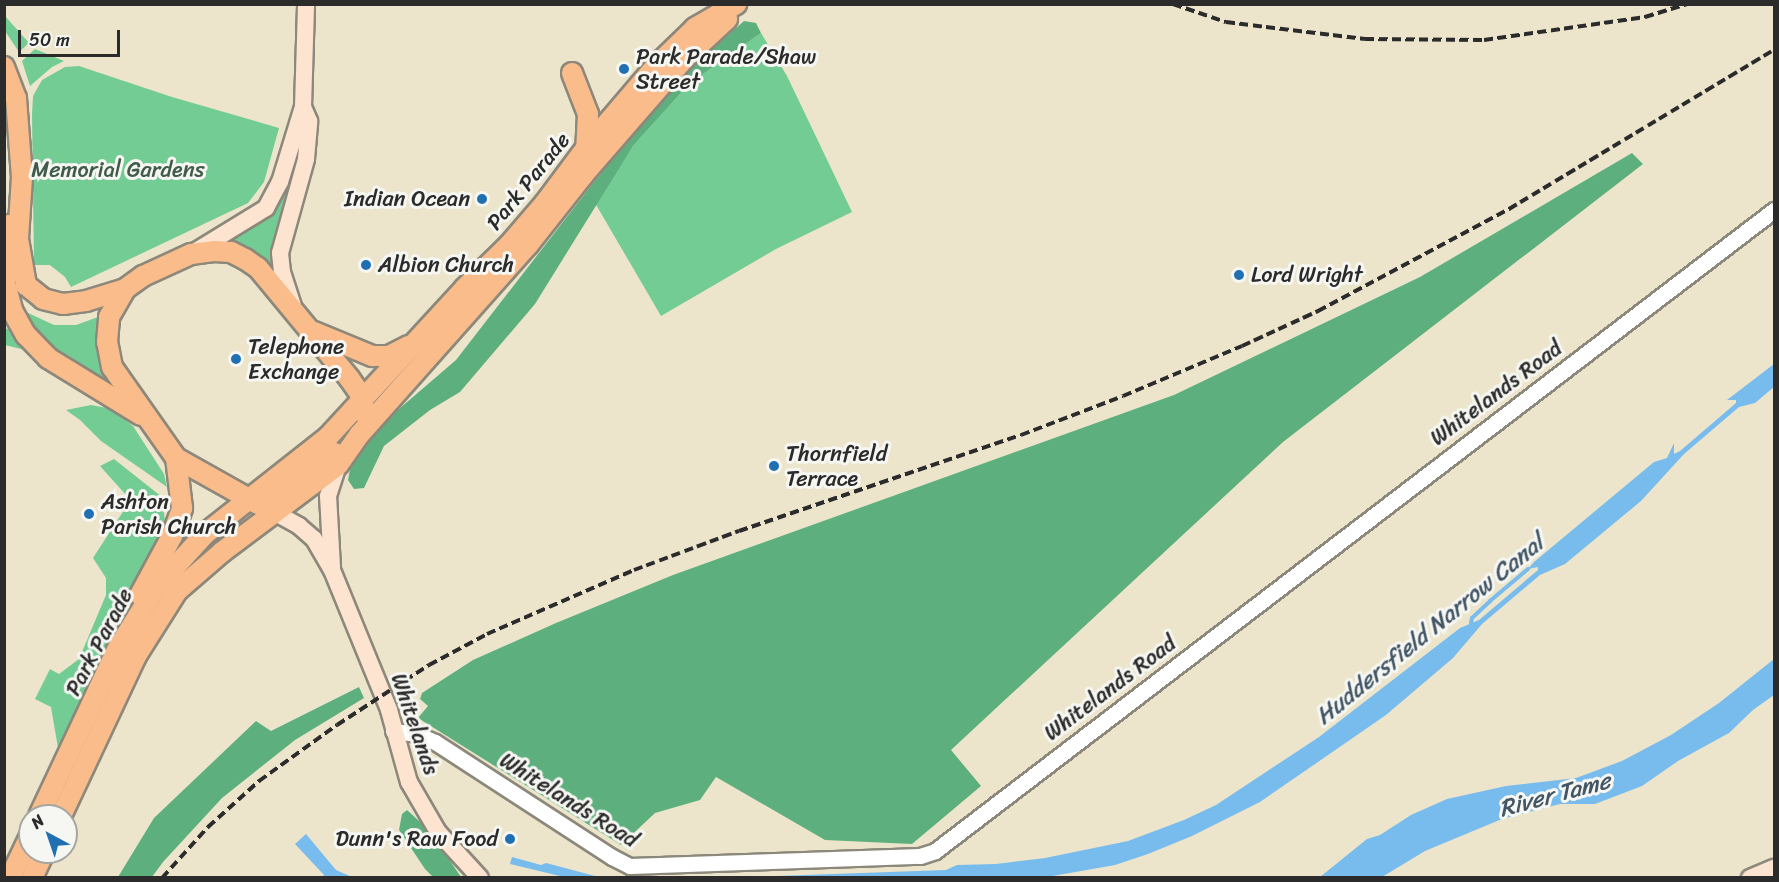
<!DOCTYPE html>
<html>
<head>
<meta charset="utf-8">
<style>
	body { margin:0 }
	#map { position:relative; width:1779px; height:882px; overflow:hidden; background:#ece5cb; font-family:Sriracha,sans-serif }
	div>[style] { position:absolute }
	[style*='--x'] { left:calc(var(--x)*1px); top:calc(var(--y)*1px); width:calc(var(--w)*1px); rotate:calc(var(--a)*1deg) }
	.green>* { inset:0; background:#72cc93 }
	.forest>* { inset:0; background:#5db07d }
	.water>* { inset:0; background:#78bcee }
	.stream>* { height:4px; margin:-2px; padding:0 2px; transform-origin:2px; border-radius:2px; background:#78bcee }
	.roads { filter:drop-shadow(2px 0 #8c887b) drop-shadow(-2px 0 #8c887b) drop-shadow(0 2px #8c887b) drop-shadow(0 -2px #8c887b) }
	.tertiary>* { height:15px; margin:-7.5px; padding:0 7.5px; transform-origin:7.5px; border-radius:7.5px; background:#fff }
	.secondary>* { height:16px; margin:-8px; padding:0 8px; transform-origin:8px; border-radius:8px; background:#fde4d1 }
	.trunk>* { height:20px; margin:-10px; padding:0 10px; transform-origin:10px; border-radius:10px; background:#fabc8b }
	.rail>* { height:4px; margin-top:-2px; transform-origin:0; background:repeating-linear-gradient(90deg,#2b2b2b 0 9px,transparent 0 13.5px) }
	.dots>* { width:16px; height:16px; translate:-50% -50%; box-sizing:border-box; border:3px solid #f6f6f2; border-radius:50% }
	span { translate:-50% -50%; white-space:nowrap; text-align:center; line-height:1.15; -webkit-text-stroke:6px #f6f6f2; paint-order:stroke }
	.poi-label { font-size:22px; color:#2b2b2b }
	.left { translate:0 -50%; text-align:left }
	.right { translate:-100% -50%; text-align:right }
	.park-label { font-size:22px; color:#405b4a }
	.street-label { font-size:22px; color:#2b2b2b }
	.water-label { font-size:24px; color:#425666; font-style:italic }
	.frame { position:absolute; inset:0; border:6px solid #2b2b2b; pointer-events:none }
	.north { position:absolute; left:18px; top:804px; width:60px; height:60px; box-sizing:border-box; background:#f6f6f2; border:2px solid #a5a5a2; border-radius:50%; rotate:320deg; font-size:16px; font-weight:700; line-height:24px; text-align:center; color:#2b2b2b }
	.north::after { content:''; display:block; margin:auto; width:21px; height:27px; background:#1f6fb2; clip-path:polygon(50% 0,100% 100%,50% 72%,0 100%) }
	.scale { position:absolute; left:18px; top:30px; width:102px; height:27px; box-sizing:border-box; border:3px solid #2b2b2b; border-top:0; padding-left:8px; font-size:18px; line-height:21px; white-space:nowrap; color:#2b2b2b; -webkit-text-stroke:4px #f6f6f2; paint-order:stroke }
</style>
</head>
<body>
<div id="map">
	<div class="green">
		<div style="clip-path:polygon(5px 16px,29px 43px,19px 52px,5px 31px)"></div>
		<div style="clip-path:polygon(761px 33px,787px 76px,852px 212px,776px 249px,661px 316px,595px 203px,633px 146px,689px 84px)"></div>
		<div style="clip-path:polygon(35px 49px,64px 61px,52px 67px,30px 86px,22px 61px)"></div>
		<div style="clip-path:polygon(79px 66px,172px 97px,279px 128px,264px 182px,248px 203px,71px 287px,65px 277px,50px 265px,34px 265px,32px 115px,33px 96px,42px 80px,65px 67px)"></div>
		<div style="clip-path:polygon(288px 183px,290px 183px,273px 241px,271px 264px,266px 266px,225px 245px,225px 240px,263px 221px,279px 202px)"></div>
		<div style="clip-path:polygon(26px 312px,54px 325px,76px 325px,98px 317px,101px 350px,115px 385px,51px 346px,31px 325px)"></div>
		<div style="clip-path:polygon(12px 328px,23px 344px,21px 349px,5px 345px,5px 329px)"></div>
		<div style="clip-path:polygon(91px 405px,112px 409px,133px 426px,164px 474px,167px 487px,101px 441px,80px 420px,66px 410px)"></div>
		<div style="clip-path:polygon(114px 459px,162px 497px,165px 521px,58px 748px,51px 707px,35px 699px,50px 669px,59px 674px,79px 659px,106px 595px,106px 578px,93px 558px,126px 507px,121px 501px,127px 496px,100px 466px)"></div>
	</div>
	<div class="forest">
		<div style="clip-path:polygon(744px 21px,756px 23px,761px 33px,689px 84px,633px 146px,535px 304px,460px 392px,430px 410px,384px 446px,364px 488px,354px 489px,348px 480px,351px 464px,378px 427px,456px 360px,594px 182px,680px 78px)"></div>
		<div style="clip-path:polygon(1632px 153px,1643px 164px,1283px 442px,951px 750px,981px 786px,912px 844px,825px 840px,716px 777px,700px 800px,655px 813px,621px 845px,418px 718px,428px 706px,420px 699px,422px 693px,473px 660px,556px 623px,673px 575px,1174px 395px,1420px 277px)"></div>
		<div style="clip-path:polygon(359px 687px,364px 698px,295px 740px,222px 798px,163px 862px,152px 877px,118px 877px,154px 818px,256px 721px,271px 731px)"></div>
		<div style="clip-path:polygon(407px 810px,429px 830px,461px 877px,433px 877px,425px 869px,399px 830px,402px 814px)"></div>
	</div>
	<div class="water">
		<div style="clip-path:polygon(1774px 364px,1774px 387px,1755px 403px,1739px 407px,1684px 454px,1641px 501px,1565px 564px,1540px 575px,1482px 624px,1453px 658px,1386px 715px,1260px 802px,1192px 836px,1148px 854px,1115px 865px,1047px 877px,750px 877px,946px 870px,957px 865px,996px 864px,1045px 858px,1128px 841px,1184px 820px,1216px 805px,1319px 737px,1460px 628px,1479px 620px,1538px 570px,1538px 567px,1528px 569px,1534px 562px,1654px 462px,1667px 458px,1674px 443px,1674px 454px,1680px 451px,1736px 403px,1736px 400px,1727px 400px)"></div>
		<div style="clip-path:polygon(1774px 659px,1774px 695px,1753px 710px,1729px 733px,1678px 761px,1642px 786px,1595px 804px,1560px 804px,1502px 819px,1425px 851px,1382px 877px,1320px 877px,1367px 839px,1380px 835px,1411px 815px,1447px 799px,1506px 786px,1576px 778px,1622px 761px,1671px 735px,1719px 703px)"></div>
		<div style="clip-path:polygon(306px 834px,336px 870px,352px 877px,323px 877px,324px 875px,295px 844px)"></div>
		<div style="clip-path:polygon(512px 857px,541px 865px,546px 863px,599px 877px,564px 877px,510px 864px)"></div>
	</div>
	<div class="stream">
		<div style="--x:1471;--y:623;--w:5;--a:-79"></div>
		<div style="--x:1472;--y:618;--w:25;--a:-43"></div>
		<div style="--x:1490;--y:601;--w:50;--a:-40.1"></div>
	</div>
	<div class="roads">
		<div class="tertiary">
			<div style="--x:393;--y:731;--w:23;--a:7"></div>
			<div style="--x:416;--y:734;--w:21;--a:23"></div>
			<div style="--x:435;--y:742;--w:211;--a:33"></div>
			<div style="--x:612;--y:857;--w:20;--a:27"></div>
			<div style="--x:630;--y:866;--w:290;--a:-2"></div>
			<div style="--x:920;--y:856;--w:16;--a:-18"></div>
			<div style="--x:935;--y:851;--w:1056;--a:-37.38"></div>
		</div>
		<div class="secondary">
			<div style="--x:191;--y:254;--w:88;--a:-31.5"></div>
			<div style="--x:266;--y:208;--w:30;--a:-62"></div>
			<div style="--x:280;--y:182;--w:78;--a:-73"></div>
			<div style="--x:293;--y:306;--w:36;--a:-108"></div>
			<div style="--x:282;--y:272;--w:19;--a:-96"></div>
			<div style="--x:280;--y:253;--w:98;--a:-74.5"></div>
			<div style="--x:306;--y:159;--w:38;--a:-85"></div>
			<div style="--x:309;--y:121;--w:15;--a:-113"></div>
			<div style="--x:303;--y:107;--w:103;--a:-88.3"></div>
			<div style="--x:274;--y:512;--w:29;--a:29"></div>
			<div style="--x:299;--y:526;--w:20;--a:41"></div>
			<div style="--x:314;--y:539;--w:36;--a:60"></div>
			<div style="--x:332;--y:570;--w:151;--a:67.8"></div>
			<div style="--x:389;--y:710;--w:75;--a:74.5"></div>
			<div style="--x:409;--y:782;--w:58;--a:59.9"></div>
			<div style="--x:438;--y:832;--w:62;--a:47.6"></div>
			<div style="--x:332;--y:567;--w:71;--a:-93.2"></div>
			<div style="--x:328;--y:496;--w:33;--a:-72"></div>
			<div style="--x:1750;--y:878;--w:26;--a:-23"></div>
		</div>
		<div class="trunk">
			<div style="--x:4;--y:67;--w:33;--a:69"></div>
			<div style="--x:16;--y:98;--w:79;--a:85.7"></div>
			<div style="--x:22;--y:177;--w:62;--a:93.7"></div>
			<div style="--x:18;--y:239;--w:47;--a:80.1"></div>
			<div style="--x:26;--y:285;--w:22;--a:39"></div>
			<div style="--x:43;--y:299;--w:21;--a:14"></div>
			<div style="--x:63;--y:304;--w:23;--a:-7"></div>
			<div style="--x:86;--y:301;--w:41;--a:-17.1"></div>
			<div style="--x:572;--y:73;--w:44;--a:68.7"></div>
			<div style="--x:588;--y:114;--w:34;--a:93"></div>
			<div style="--x:8;--y:225;--w:58;--a:93"></div>
			<div style="--x:5;--y:283;--w:30;--a:75"></div>
			<div style="--x:13;--y:312;--w:26;--a:61"></div>
			<div style="--x:26;--y:335;--w:32;--a:46"></div>
			<div style="--x:48;--y:358;--w:109;--a:31.5"></div>
			<div style="--x:314;--y:332;--w:63;--a:22.5"></div>
			<div style="--x:372;--y:356;--w:17;--a:0"></div>
			<div style="--x:389;--y:356;--w:22;--a:-27"></div>
			<div style="--x:263;--y:499;--w:16;--a:-22"></div>
			<div style="--x:278;--y:493;--w:69;--a:-35.5"></div>
			<div style="--x:258;--y:504;--w:94;--a:-150.7"></div>
			<div style="--x:176;--y:458;--w:111;--a:-125.1"></div>
			<div style="--x:112;--y:367;--w:25;--a:-101"></div>
			<div style="--x:107;--y:342;--w:25;--a:-85"></div>
			<div style="--x:109;--y:317;--w:32;--a:-60"></div>
			<div style="--x:125;--y:289;--w:22;--a:-36"></div>
			<div style="--x:143;--y:276;--w:53;--a:-24.6"></div>
			<div style="--x:191;--y:254;--w:23;--a:-7"></div>
			<div style="--x:214;--y:251;--w:17;--a:3"></div>
			<div style="--x:231;--y:252;--w:16;--a:27"></div>
			<div style="--x:245;--y:259;--w:16;--a:35"></div>
			<div style="--x:258;--y:268;--w:143;--a:50.4"></div>
			<div style="--x:349;--y:378;--w:19;--a:55"></div>
			<div style="--x:360;--y:394;--w:21;--a:76"></div>
			<div style="--x:140;--y:595;--w:67;--a:-61.5"></div>
			<div style="--x:172;--y:536;--w:30;--a:-70"></div>
			<div style="--x:182;--y:508;--w:50;--a:-96.8"></div>
			<div style="--x:39;--y:816;--w:183;--a:-64.8"></div>
			<div style="--x:117;--y:650;--w:70;--a:-58.3"></div>
			<div style="--x:154;--y:590;--w:76;--a:-47.7"></div>
			<div style="--x:205;--y:534;--w:157;--a:-38.3"></div>
			<div style="--x:328;--y:437;--w:201;--a:-47.4"></div>
			<div style="--x:464;--y:289;--w:63;--a:-44.4"></div>
			<div style="--x:509;--y:245;--w:55;--a:-49.4"></div>
			<div style="--x:545;--y:203;--w:69;--a:-53.3"></div>
			<div style="--x:586;--y:148;--w:109;--a:-49.5"></div>
			<div style="--x:657;--y:65;--w:53;--a:-44.2"></div>
			<div style="--x:695;--y:28;--w:48;--a:-30.3"></div>
			<div style="--x:61;--y:816;--w:177;--a:-64.9"></div>
			<div style="--x:136;--y:656;--w:77;--a:-57.8"></div>
			<div style="--x:177;--y:591;--w:60;--a:-40.9"></div>
			<div style="--x:222;--y:552;--w:145;--a:-36.9"></div>
			<div style="--x:338;--y:465;--w:38;--a:-55"></div>
			<div style="--x:360;--y:434;--w:253;--a:-48.4"></div>
			<div style="--x:528;--y:245;--w:90;--a:-51.7"></div>
			<div style="--x:584;--y:174;--w:152;--a:-49"></div>
			<div style="--x:684;--y:59;--w:59;--a:-42.9"></div>
			<div style="--x:10;--y:878;--w:47;--a:-64.5"></div>
			<div style="--x:32;--y:878;--w:29;--a:-65"></div>
		</div>
	</div>
	<div class="rail">
		<div style="--x:1173;--y:4;--w:56;--a:18.8"></div>
		<div style="--x:1226;--y:22;--w:140;--a:7"></div>
		<div style="--x:1365;--y:39;--w:119;--a:0.5"></div>
		<div style="--x:1484;--y:40;--w:163;--a:-8.1"></div>
		<div style="--x:1645;--y:17;--w:44;--a:-17.2"></div>
		<div style="--x:162;--y:878;--w:69;--a:-48"></div>
		<div style="--x:208;--y:827;--w:69;--a:-42"></div>
		<div style="--x:259;--y:781;--w:96;--a:-35.7"></div>
		<div style="--x:337;--y:725;--w:110;--a:-33.1"></div>
		<div style="--x:429;--y:665;--w:66;--a:-28.1"></div>
		<div style="--x:487;--y:634;--w:160;--a:-23.5"></div>
		<div style="--x:634;--y:570;--w:112;--a:-20.4"></div>
		<div style="--x:739;--y:531;--w:298;--a:-18.8"></div>
		<div style="--x:1021;--y:435;--w:109;--a:-20.9"></div>
		<div style="--x:1123;--y:396;--w:129;--a:-22.8"></div>
		<div style="--x:1242;--y:346;--w:84;--a:-24.7"></div>
		<div style="--x:1318;--y:311;--w:217;--a:-28.1"></div>
		<div style="--x:1509;--y:209;--w:309;--a:-31"></div>
	</div>
	<div class="dots">
		<div style="left:624px;top:69px;background:#1f6fb2"></div>
		<div style="left:482px;top:199px;background:#1f6fb2"></div>
		<div style="left:366px;top:265px;background:#1f6fb2"></div>
		<div style="left:1239px;top:275px;background:#1f6fb2"></div>
		<div style="left:236px;top:359px;background:#1f6fb2"></div>
		<div style="left:774px;top:466px;background:#1f6fb2"></div>
		<div style="left:89px;top:514px;background:#1f6fb2"></div>
		<div style="left:510px;top:839px;background:#1f6fb2"></div>
	</div>
	<div class="poi-label">
		<span class="left" style="left:636px;top:69px">Park Parade/Shaw<br>Street</span>
		<span class="right" style="left:470px;top:199px">Indian Ocean</span>
		<span class="left" style="left:378px;top:265px">Albion Church</span>
		<span class="left" style="left:1251px;top:275px">Lord Wright</span>
		<span class="left" style="left:248px;top:359px">Telephone<br>Exchange</span>
		<span class="left" style="left:786px;top:466px">Thornfield<br>Terrace</span>
		<span class="left" style="left:101px;top:514px">Ashton<br>Parish Church</span>
		<span class="right" style="left:498px;top:839px">Dunn's Raw Food</span>
	</div>
	<div class="park-label">
		<span style="left:118px;top:170px">Memorial Gardens</span>
	</div>
	<div class="street-label">
		<span style="left:528px;top:181px;rotate:-51deg">Park Parade</span>
		<span style="left:1496px;top:393px;rotate:-37deg">Whitelands Road</span>
		<span style="left:99px;top:642px;rotate:-62deg">Park Parade</span>
		<span style="left:1110px;top:688px;rotate:-37deg">Whitelands Road</span>
		<span style="left:415px;top:724px;rotate:71deg">Whitelands</span>
		<span style="left:569px;top:800px;rotate:32deg">Whitelands Road</span>
	</div>
	<div class="water-label">
		<span style="left:1430px;top:630px;rotate:-39deg">Huddersfield Narrow Canal</span>
		<span style="left:1555px;top:795px;rotate:-15deg">River Tame</span>
	</div>
	<div class="frame"></div>
	<div class="north">N</div>
	<div class="scale">50 m</div>
</div>
</body>
</html>
